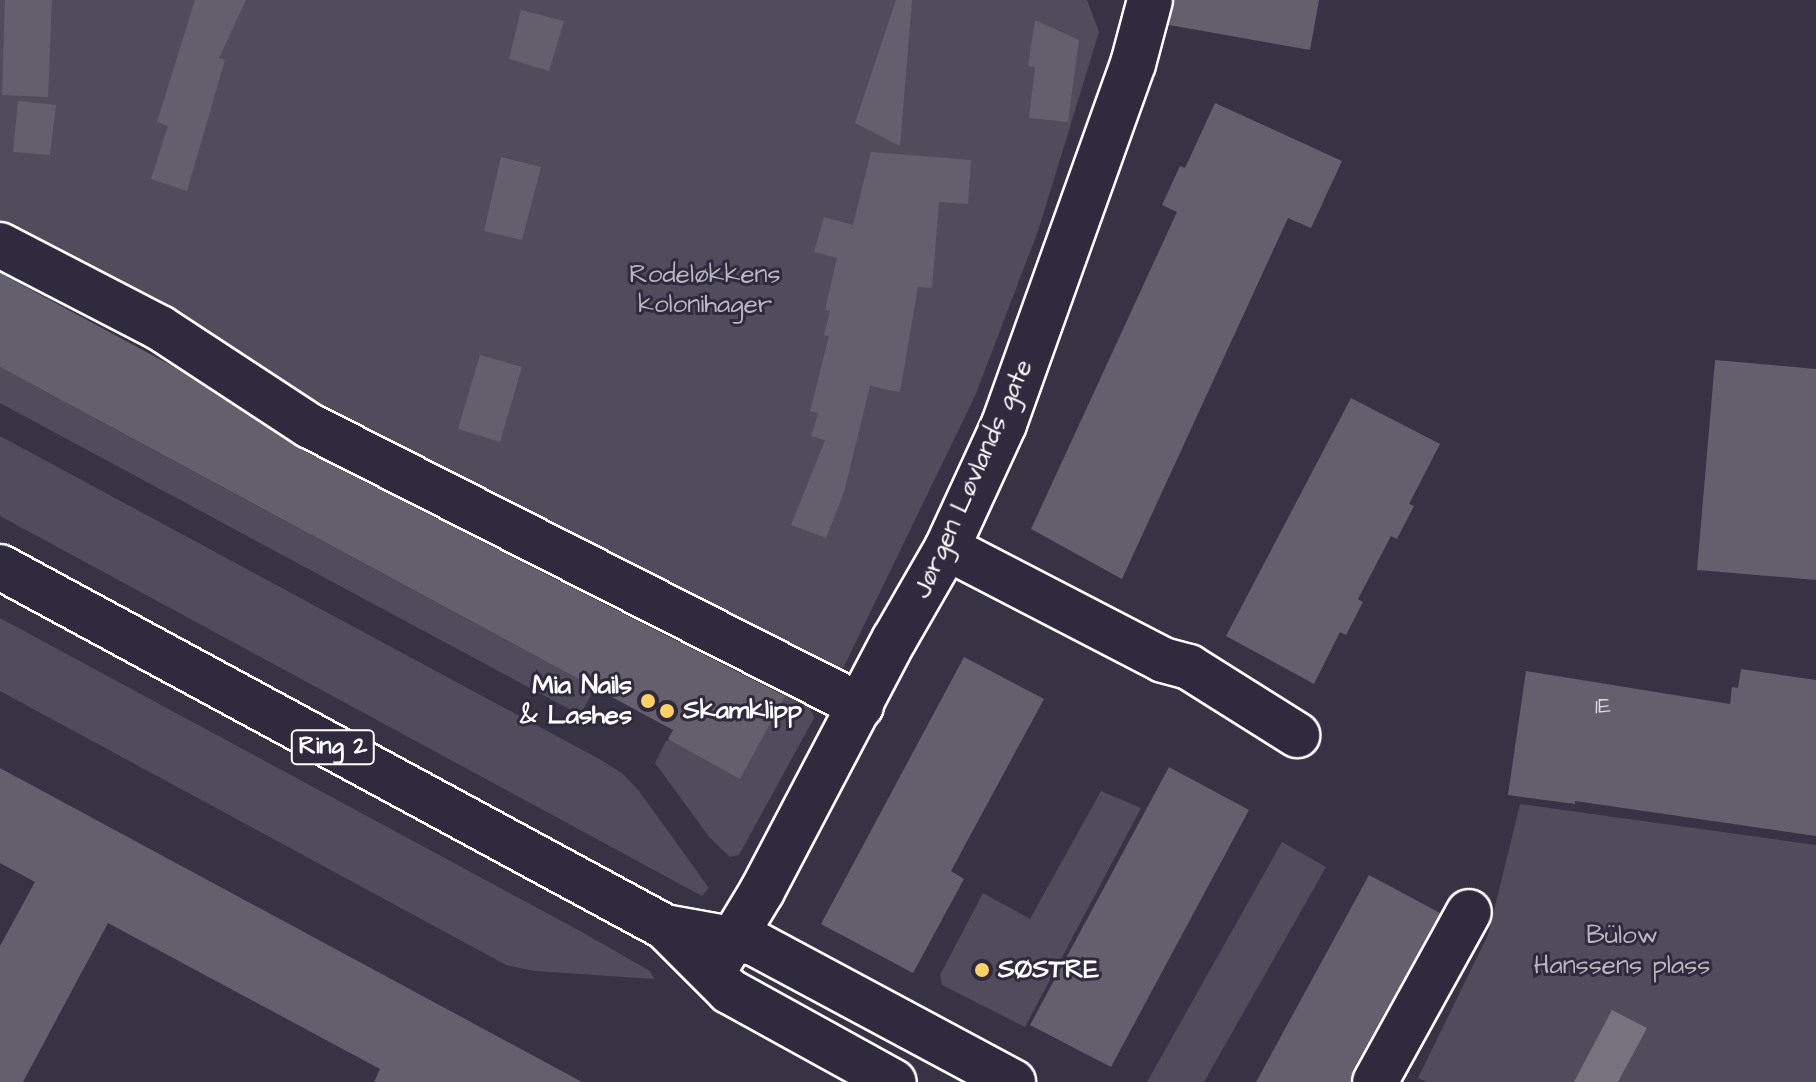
<!DOCTYPE html>
<html>
<head>
<meta charset="utf-8">
<style>
	body { margin:0 }
	#map { position:relative; width:1816px; height:1082px; overflow:hidden; background:#373345; font-family:"Architects Daughter",sans-serif }
	div>[style] { position:absolute }
	[style*='--x'] { left:calc(var(--x)*1px); top:calc(var(--y)*1px); width:calc(var(--w)*1px); rotate:calc(var(--a)*1deg) }
	.green>* { inset:0; background:#514c5c }
	.water>* { inset:0; background:#76737f }
	.building>* { inset:0; background:#635f6d }
	.roads { filter:drop-shadow(2px 0 #fff) drop-shadow(-2px 0 #fff) drop-shadow(0 2px #fff) drop-shadow(0 -2px #fff) }
	.minor>* { height:44px; margin:-22px; padding:0 22px; transform-origin:22px; border-radius:22px; background:#2f2a3d }
	.major>* { height:44px; margin:-22px; padding:0 22px; transform-origin:22px; border-radius:22px; background:#2f2a3d }
	.dots>* { width:22px; height:22px; translate:-50% -50%; box-sizing:border-box; border:4px solid #2f2a3d; border-radius:50% }
	span { translate:-50% -50%; white-space:nowrap; text-align:center; line-height:1.15; -webkit-text-stroke:6px #2f2a3d; paint-order:stroke }
	.number-label { font-size:22px; color:#d8d7da }
	.number-label span { -webkit-text-stroke-width:0 }
	.shield-label span { padding:2px 6px; background:#2f2a3d; border:2px solid; border-radius:6px; -webkit-text-stroke-width:0 }
	.shield-label { font-size:24px; color:#fff; font-weight:700 }
	.park-label { font-size:26px; color:#b9b7be }
	.street-label { font-size:26px; color:#fff }
	.poi-label { font-size:26px; color:#fff; font-weight:700 }
	.right { translate:-100% -50%; text-align:right }
	.left { translate:0 -50%; text-align:left }
</style>
</head>
<body>
<div id="map">
	<div class="green">
		<div style="clip-path:polygon(0 0,1087px 0,1099px 32px,1038px 231px,975px 396px,835px 685px,0 250px)"></div>
		<div style="clip-path:polygon(0 367px,135px 440px,595px 688px,580px 715px,0 403px)"></div>
		<div style="clip-path:polygon(0 436px,601px 760px,623px 774px,639px 791px,709px 888px,702px 896px,0 516px)"></div>
		<div style="clip-path:polygon(0 618px,580px 931px,650px 971px,654px 979px,535px 971px,506px 965px,0 691px)"></div>
		<div style="clip-path:polygon(796px 688px,803px 694px,814px 718px,739px 855px,730px 857px,710px 838px,655px 763px,666px 741px)"></div>
		<div style="clip-path:polygon(1101px 791px,1141px 808px,1025px 1027px,942px 985px,940px 975px,983px 893px,1030px 919px)"></div>
		<div style="clip-path:polygon(1520px 804px,1816px 845px,1816px 1082px,1427px 1082px,1418px 1078px,1488px 935px)"></div>
		<div style="clip-path:polygon(1282px 842px,1326px 867px,1204px 1082px,1147px 1082px)"></div>
	</div>
	<div class="water">
		<div style="clip-path:polygon(1612px 1010px,1647px 1028px,1618px 1082px,1574px 1082px)"></div>
	</div>
	<div class="building">
		<div style="clip-path:polygon(5px 0,52px 0,48px 97px,2px 95px)"></div>
		<div style="clip-path:polygon(195px 0,246px 0,219px 58px,225px 60px,187px 191px,151px 179px,168px 126px,157px 122px)"></div>
		<div style="clip-path:polygon(896px 0,912px 0,900px 146px,855px 123px)"></div>
		<div style="clip-path:polygon(1174px 0,1319px 0,1310px 50px,1169px 25px)"></div>
		<div style="clip-path:polygon(521px 10px,564px 21px,549px 71px,509px 59px)"></div>
		<div style="clip-path:polygon(1035px 20px,1079px 40px,1068px 122px,1029px 118px,1035px 67px,1028px 66px)"></div>
		<div style="clip-path:polygon(18px 101px,56px 105px,50px 155px,13px 152px)"></div>
		<div style="clip-path:polygon(1215px 103px,1342px 161px,1311px 228px,1288px 218px,1122px 579px,1031px 529px,1177px 212px,1162px 205px,1180px 166px,1185px 168px)"></div>
		<div style="clip-path:polygon(871px 152px,971px 160px,968px 204px,939px 202px,932px 288px,918px 287px,900px 392px,870px 386px,844px 492px,826px 538px,791px 525px,825px 440px,811px 436px,818px 413px,810px 411px,829px 336px,824px 335px,830px 311px,825px 310px,837px 258px,814px 252px,824px 217px,853px 225px)"></div>
		<div style="clip-path:polygon(501px 157px,541px 167px,522px 240px,484px 231px)"></div>
		<div style="clip-path:polygon(0 273px,176px 368px,299px 448px,785px 696px,740px 779px,668px 739px,673px 730px,0 367px)"></div>
		<div style="clip-path:polygon(480px 355px,522px 367px,500px 442px,458px 429px)"></div>
		<div style="clip-path:polygon(1715px 360px,1816px 369px,1816px 580px,1697px 570px)"></div>
		<div style="clip-path:polygon(1351px 398px,1440px 444px,1409px 504px,1414px 506px,1397px 539px,1391px 536px,1358px 599px,1363px 602px,1346px 635px,1340px 632px,1314px 684px,1226px 636px)"></div>
		<div style="clip-path:polygon(964px 657px,1044px 699px,951px 871px,964px 879px,913px 973px,821px 924px)"></div>
		<div style="clip-path:polygon(1741px 669px,1816px 680px,1816px 836px,1575px 801px,1575px 804px,1508px 795px,1526px 671px,1730px 704px,1732px 687px,1738px 688px)"></div>
		<div style="clip-path:polygon(1169px 767px,1249px 810px,1111px 1067px,1030px 1025px)"></div>
		<div style="clip-path:polygon(0 768px,328px 945px,582px 1082px,374px 1082px,380px 1069px,108px 923px,23px 1082px,0 1082px,0 946px,35px 882px,0 863px)"></div>
		<div style="clip-path:polygon(1369px 875px,1440px 913px,1353px 1070px,1350px 1082px,1256px 1082px)"></div>
	</div>
	<div class="roads">
		<div class="minor">
			<div style="--x:0;--y:245;--w:180;--a:27.4"></div>
			<div style="--x:160;--y:328;--w:179;--a:33.2"></div>
			<div style="--x:310;--y:426;--w:618;--a:26.94"></div>
			<div style="--x:947;--y:548;--w:243;--a:27.4"></div>
			<div style="--x:1163;--y:660;--w:27;--a:15"></div>
			<div style="--x:1189;--y:667;--w:128;--a:32.2"></div>
			<div style="--x:713;--y:972;--w:95;--a:-58.8"></div>
			<div style="--x:762;--y:891;--w:284;--a:-62.3"></div>
			<div style="--x:894;--y:640;--w:106;--a:-60.1"></div>
			<div style="--x:947;--y:548;--w:136;--a:-65.3"></div>
			<div style="--x:1004;--y:424;--w:382;--a:-70.3"></div>
			<div style="--x:1133;--y:64;--w:66;--a:-75.1"></div>
			<div style="--x:1375;--y:1082;--w:194;--a:-61.1"></div>
		</div>
		<div class="major">
			<div style="--x:0;--y:567;--w:756;--a:28.43"></div>
			<div style="--x:665;--y:927;--w:91;--a:45"></div>
			<div style="--x:729;--y:991;--w:188;--a:28.9"></div>
			<div style="--x:665;--y:927;--w:90;--a:10.2"></div>
			<div style="--x:754;--y:943;--w:294;--a:28.2"></div>
		</div>
	</div>
	<div class="dots">
		<div style="left:648px;top:701px;background:#ffd166"></div>
		<div style="left:667px;top:711px;background:#ffd166"></div>
		<div style="left:982px;top:970px;background:#ffd166"></div>
	</div>
	<div class="number-label">
		<span style="left:1603px;top:707px">1E</span>
	</div>
	<div class="shield-label">
		<span style="left:333px;top:747px">Ring 2</span>
	</div>
	<div class="park-label">
		<span style="left:705px;top:290px">Rodeløkkens<br>kolonihager</span>
		<span style="left:1622px;top:951px">Bülow<br>Hanssens plass</span>
	</div>
	<div class="street-label">
		<span style="left:973px;top:479px;rotate:-66deg">Jørgen Løvlands gate</span>
	</div>
	<div class="poi-label">
		<span class="right" style="left:632px;top:701px">Mia Nails<br>&amp; Lashes</span>
		<span class="left" style="left:683px;top:711px">Skamklipp</span>
		<span class="left" style="left:998px;top:970px">SØSTRE</span>
	</div>
</div>
</body>
</html>
